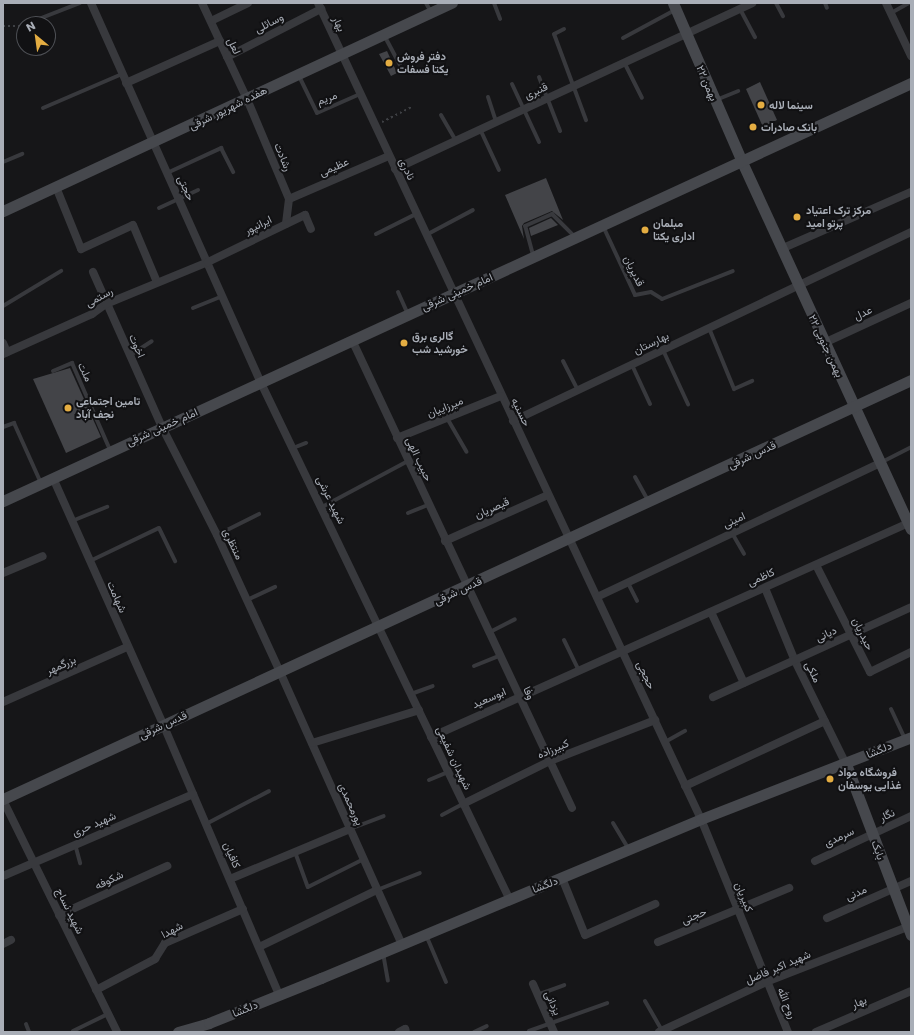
<!DOCTYPE html>
<html>
<head>
<meta charset="utf-8">
<style>
	body { margin:0 }
	#map { position:relative; width:914px; height:1035px; overflow:hidden; background:#161618; font-family:Poppins,Vazirmatn,sans-serif }
	div>[style] { position:absolute }
	[style*='--x'] { left:calc(var(--x)*1px); top:calc(var(--y)*1px); width:calc(var(--w)*1px); rotate:calc(var(--a)*1deg) }
	.building>* { inset:0; background:#434448 }
	.path>* { height:2px; margin-top:-1px; transform-origin:0; background:repeating-linear-gradient(90deg,#3e4044 0 2px,transparent 0 5px) }
	.lane>* { height:4px; margin:-2px; padding:0 2px; transform-origin:2px; border-radius:2px; background:#38393d }
	.street>* { height:8px; margin:-4px; padding:0 4px; transform-origin:4px; border-radius:4px; background:#38393d }
	.secondary>* { height:11px; margin:-5.5px; padding:0 5.5px; transform-origin:5.5px; border-radius:5.5px; background:#46484d }
	.dots>* { width:11px; height:11px; translate:-50% -50%; box-sizing:border-box; border:2px solid #111113; border-radius:50% }
	span { translate:-50% -50%; white-space:nowrap; text-align:center; line-height:1.15; -webkit-text-stroke:4px #111113; paint-order:stroke }
	.street-label { font-size:11px; color:#a9aeb7 }
	.poi-label { font-size:11px; color:#a9aeb7; font-weight:700 }
	.left { translate:0 -50%; text-align:left }
	.frame { position:absolute; inset:0; border:4px solid #a9aeb7; pointer-events:none }
	.north { position:absolute; left:16px; top:16px; width:40px; height:40px; box-sizing:border-box; background:#111113; border:1px solid #4e5055; border-radius:50%; rotate:331deg; font-size:11px; font-weight:700; line-height:16px; text-align:center; color:#a9aeb7 }
	.north::after { content:''; display:block; margin:auto; width:14px; height:18px; background:#e4ad42; clip-path:polygon(50% 0,100% 100%,50% 72%,0 100%) }
</style>
</head>
<body>
<div id="map">
	<div class="building">
		<div style="clip-path:polygon(387px 51px,397px 73px,391px 76px,379px 54px)"></div>
		<div style="clip-path:polygon(760px 82px,777px 120px,763px 127px,746px 89px)"></div>
		<div style="clip-path:polygon(546px 178px,563px 220px,552px 211px,524px 223px,522px 226px,524px 239px,505px 195px)"></div>
		<div style="clip-path:polygon(551px 218px,558px 225px,531px 236px,529px 228px)"></div>
		<div style="clip-path:polygon(70px 368px,101px 437px,66px 453px,33px 379px)"></div>
	</div>
	<div class="path">
		<div style="--x:3;--y:26;--w:18;--a:0"></div>
		<div style="--x:382;--y:122;--w:34;--a:-27"></div>
	</div>
	<div class="lane">
		<div style="--x:426;--y:3;--w:10;--a:61"></div>
		<div style="--x:494;--y:3;--w:17;--a:69"></div>
		<div style="--x:776;--y:3;--w:15;--a:62"></div>
		<div style="--x:825;--y:3;--w:5;--a:68"></div>
		<div style="--x:740;--y:9;--w:32;--a:62"></div>
		<div style="--x:891;--y:13;--w:21;--a:-29"></div>
		<div style="--x:26;--y:24;--w:58;--a:-21.3"></div>
		<div style="--x:564;--y:29;--w:11;--a:153"></div>
		<div style="--x:554;--y:34;--w:92;--a:69.6"></div>
		<div style="--x:384;--y:35;--w:38;--a:62"></div>
		<div style="--x:623;--y:38;--w:59;--a:-28.3"></div>
		<div style="--x:624;--y:62;--w:40;--a:63.4"></div>
		<div style="--x:298;--y:74;--w:43;--a:64"></div>
		<div style="--x:317;--y:113;--w:47;--a:-23.8"></div>
		<div style="--x:539;--y:77;--w:58;--a:68.7"></div>
		<div style="--x:512;--y:84;--w:64;--a:65"></div>
		<div style="--x:488;--y:97;--w:26;--a:72"></div>
		<div style="--x:716;--y:100;--w:24;--a:-22"></div>
		<div style="--x:43;--y:108;--w:86;--a:-23.3"></div>
		<div style="--x:441;--y:115;--w:30;--a:60"></div>
		<div style="--x:480;--y:129;--w:45;--a:65.1"></div>
		<div style="--x:3;--y:162;--w:21;--a:-23"></div>
		<div style="--x:167;--y:173;--w:60;--a:-24.8"></div>
		<div style="--x:221;--y:148;--w:27;--a:63"></div>
		<div style="--x:159;--y:208;--w:43;--a:-24.8"></div>
		<div style="--x:603;--y:226;--w:76;--a:65.1"></div>
		<div style="--x:635;--y:295;--w:16;--a:-11"></div>
		<div style="--x:651;--y:292;--w:13;--a:32"></div>
		<div style="--x:662;--y:299;--w:76;--a:-21.5"></div>
		<div style="--x:376;--y:234;--w:45;--a:-26.6"></div>
		<div style="--x:426;--y:235;--w:53;--a:-28"></div>
		<div style="--x:533;--y:255;--w:30;--a:-105"></div>
		<div style="--x:525;--y:226;--w:30;--a:-24"></div>
		<div style="--x:552;--y:214;--w:31;--a:45"></div>
		<div style="--x:398;--y:292;--w:24;--a:66"></div>
		<div style="--x:3;--y:306;--w:68;--a:-31.1"></div>
		<div style="--x:193;--y:308;--w:32;--a:-22"></div>
		<div style="--x:709;--y:328;--w:66;--a:67.7"></div>
		<div style="--x:734;--y:389;--w:20;--a:-24"></div>
		<div style="--x:663;--y:350;--w:60;--a:65.2"></div>
		<div style="--x:129;--y:356;--w:27;--a:-33"></div>
		<div style="--x:563;--y:361;--w:33;--a:63"></div>
		<div style="--x:632;--y:365;--w:43;--a:65.2"></div>
		<div style="--x:53;--y:371;--w:21;--a:-23"></div>
		<div style="--x:72;--y:363;--w:95;--a:66.4"></div>
		<div style="--x:447;--y:418;--w:39;--a:60"></div>
		<div style="--x:3;--y:427;--w:12;--a:-20"></div>
		<div style="--x:14;--y:423;--w:66;--a:65.8"></div>
		<div style="--x:293;--y:448;--w:14;--a:-21"></div>
		<div style="--x:882;--y:462;--w:33;--a:-27"></div>
		<div style="--x:635;--y:477;--w:26;--a:61"></div>
		<div style="--x:322;--y:507;--w:98;--a:-28.1"></div>
		<div style="--x:408;--y:513;--w:22;--a:-22"></div>
		<div style="--x:72;--y:521;--w:38;--a:-22"></div>
		<div style="--x:732;--y:533;--w:24;--a:60"></div>
		<div style="--x:217;--y:535;--w:47;--a:-26.6"></div>
		<div style="--x:90;--y:561;--w:76;--a:-25.6"></div>
		<div style="--x:159;--y:528;--w:37;--a:64"></div>
		<div style="--x:628;--y:583;--w:20;--a:63"></div>
		<div style="--x:247;--y:600;--w:31;--a:-25"></div>
		<div style="--x:488;--y:633;--w:30;--a:-27"></div>
		<div style="--x:564;--y:640;--w:34;--a:64"></div>
		<div style="--x:474;--y:666;--w:27;--a:-22"></div>
		<div style="--x:411;--y:694;--w:23;--a:-20"></div>
		<div style="--x:891;--y:709;--w:33;--a:65"></div>
		<div style="--x:665;--y:742;--w:23;--a:-29"></div>
		<div style="--x:429;--y:780;--w:21;--a:-23"></div>
		<div style="--x:442;--y:815;--w:24;--a:-28"></div>
		<div style="--x:613;--y:823;--w:29;--a:59"></div>
		<div style="--x:206;--y:824;--w:71;--a:-27.6"></div>
		<div style="--x:350;--y:829;--w:36;--a:-21"></div>
		<div style="--x:75;--y:844;--w:20;--a:75"></div>
		<div style="--x:295;--y:852;--w:37;--a:70"></div>
		<div style="--x:308;--y:887;--w:63;--a:-26.6"></div>
		<div style="--x:377;--y:890;--w:46;--a:-21.6"></div>
		<div style="--x:426;--y:935;--w:51;--a:66.9"></div>
		<div style="--x:383;--y:953;--w:28;--a:80"></div>
		<div style="--x:537;--y:995;--w:29;--a:-20"></div>
		<div style="--x:645;--y:1001;--w:34;--a:60"></div>
		<div style="--x:26;--y:1024;--w:9;--a:69"></div>
		<div style="--x:73;--y:1031;--w:39;--a:-26"></div>
		<div style="--x:529;--y:1031;--w:83;--a:-19.7"></div>
		<div style="--x:474;--y:1032;--w:14;--a:-25"></div>
	</div>
	<div class="street">
		<div style="--x:91;--y:3;--w:416;--a:65.9"></div>
		<div style="--x:261;--y:383;--w:572;--a:64.29"></div>
		<div style="--x:202;--y:3;--w:106;--a:64.9"></div>
		<div style="--x:247;--y:99;--w:108;--a:67.2"></div>
		<div style="--x:289;--y:199;--w:25;--a:97"></div>
		<div style="--x:318;--y:3;--w:901;--a:64.86"></div>
		<div style="--x:701;--y:819;--w:230;--a:67.8"></div>
		<div style="--x:886;--y:3;--w:59;--a:64.7"></div>
		<div style="--x:211;--y:21;--w:41;--a:-25.9"></div>
		<div style="--x:227;--y:57;--w:106;--a:-27.1"></div>
		<div style="--x:126;--y:83;--w:103;--a:-24.1"></div>
		<div style="--x:395;--y:169;--w:394;--a:-24.9"></div>
		<div style="--x:56;--y:187;--w:67;--a:68"></div>
		<div style="--x:81;--y:249;--w:57;--a:-24.8"></div>
		<div style="--x:133;--y:225;--w:62;--a:67.2"></div>
		<div style="--x:289;--y:199;--w:109;--a:-23.3"></div>
		<div style="--x:781;--y:249;--w:142;--a:-23.7"></div>
		<div style="--x:93;--y:272;--w:170;--a:66"></div>
		<div style="--x:162;--y:427;--w:121;--a:63"></div>
		<div style="--x:217;--y:535;--w:151;--a:65.3"></div>
		<div style="--x:280;--y:672;--w:299;--a:65.9"></div>
		<div style="--x:352;--y:340;--w:517;--a:64.82"></div>
		<div style="--x:3;--y:343;--w:10;--a:66"></div>
		<div style="--x:824;--y:343;--w:96;--a:-24.7"></div>
		<div style="--x:3;--y:354;--w:98;--a:-24.2"></div>
		<div style="--x:92;--y:314;--w:17;--a:-36"></div>
		<div style="--x:106;--y:304;--w:110;--a:-22.4"></div>
		<div style="--x:208;--y:262;--w:108;--a:-25.9"></div>
		<div style="--x:305;--y:215;--w:15;--a:67"></div>
		<div style="--x:513;--y:421;--w:441;--a:-25.4"></div>
		<div style="--x:397;--y:438;--w:112;--a:-22"></div>
		<div style="--x:53;--y:478;--w:269;--a:65.9"></div>
		<div style="--x:163;--y:724;--w:295;--a:66.8"></div>
		<div style="--x:445;--y:541;--w:113;--a:-24.1"></div>
		<div style="--x:816;--y:565;--w:120;--a:63.2"></div>
		<div style="--x:870;--y:672;--w:46;--a:-26"></div>
		<div style="--x:3;--y:573;--w:43;--a:-23"></div>
		<div style="--x:765;--y:588;--w:79;--a:67.7"></div>
		<div style="--x:795;--y:661;--w:115;--a:63.7"></div>
		<div style="--x:597;--y:597;--w:313;--a:-25.3"></div>
		<div style="--x:711;--y:612;--w:78;--a:65.1"></div>
		<div style="--x:713;--y:697;--w:217;--a:-24.4"></div>
		<div style="--x:3;--y:702;--w:136;--a:-23.9"></div>
		<div style="--x:431;--y:737;--w:526;--a:-24.13"></div>
		<div style="--x:312;--y:743;--w:112;--a:-17.1"></div>
		<div style="--x:685;--y:786;--w:154;--a:-24.9"></div>
		<div style="--x:3;--y:800;--w:258;--a:63.8"></div>
		<div style="--x:463;--y:804;--w:97;--a:-26.3"></div>
		<div style="--x:550;--y:761;--w:113;--a:-21.3"></div>
		<div style="--x:815;--y:861;--w:106;--a:-25.1"></div>
		<div style="--x:3;--y:876;--w:207;--a:-23.3"></div>
		<div style="--x:562;--y:878;--w:61;--a:68"></div>
		<div style="--x:585;--y:935;--w:77;--a:-23.9"></div>
		<div style="--x:230;--y:879;--w:130;--a:-22.6"></div>
		<div style="--x:59;--y:915;--w:119;--a:-24.4"></div>
		<div style="--x:827;--y:918;--w:92;--a:-23.8"></div>
		<div style="--x:658;--y:942;--w:142;--a:-22.4"></div>
		<div style="--x:3;--y:944;--w:9;--a:-27"></div>
		<div style="--x:259;--y:947;--w:131;--a:-25.8"></div>
		<div style="--x:533;--y:984;--w:52;--a:66.4"></div>
		<div style="--x:96;--y:990;--w:67;--a:-27.7"></div>
		<div style="--x:155;--y:959;--w:19;--a:-58"></div>
		<div style="--x:165;--y:943;--w:85;--a:-23.6"></div>
		<div style="--x:399;--y:1032;--w:7;--a:-27"></div>
		<div style="--x:405;--y:1029;--w:3;--a:72"></div>
		<div style="--x:659;--y:1032;--w:118;--a:-25"></div>
		<div style="--x:766;--y:982;--w:151;--a:-21.3"></div>
		<div style="--x:816;--y:1032;--w:103;--a:-23.3"></div>
	</div>
	<div class="secondary">
		<div style="--x:673;--y:3;--w:173;--a:66.5"></div>
		<div style="--x:742;--y:162;--w:404;--a:65.3"></div>
		<div style="--x:3;--y:211;--w:495;--a:-24.9"></div>
		<div style="--x:3;--y:501;--w:1000;--a:-24.72"></div>
		<div style="--x:846;--y:764;--w:183;--a:69.2"></div>
		<div style="--x:3;--y:799;--w:1000;--a:-24.77"></div>
		<div style="--x:178;--y:1032;--w:32;--a:-16"></div>
		<div style="--x:209;--y:1023;--w:121;--a:-21.9"></div>
		<div style="--x:321;--y:978;--w:412;--a:-22.7"></div>
		<div style="--x:701;--y:819;--w:225;--a:-21.3"></div>
	</div>
	<div class="dots">
		<div style="left:389px;top:63px;background:#e4ad42"></div>
		<div style="left:761px;top:105px;background:#e4ad42"></div>
		<div style="left:753px;top:127px;background:#e4ad42"></div>
		<div style="left:797px;top:217px;background:#e4ad42"></div>
		<div style="left:645px;top:230px;background:#e4ad42"></div>
		<div style="left:404px;top:343px;background:#e4ad42"></div>
		<div style="left:68px;top:408px;background:#e4ad42"></div>
		<div style="left:830px;top:779px;background:#e4ad42"></div>
	</div>
	<div class="street-label">
		<span style="left:269px;top:23px;rotate:-27deg">وسائلی</span>
		<span style="left:339px;top:24px;rotate:65deg">بهار</span>
		<span style="left:234px;top:46px;rotate:65deg">لعل</span>
		<span style="left:707px;top:83px;rotate:67deg">۲۲ بهمن</span>
		<span style="left:536px;top:91px;rotate:-25deg">قنبری</span>
		<span style="left:327px;top:98px;rotate:-20deg">مریم</span>
		<span style="left:228px;top:108px;rotate:-26deg">هفده شهریور شرقی</span>
		<span style="left:283px;top:157px;rotate:67deg">رشادت</span>
		<span style="left:334px;top:167px;rotate:-23deg">عظیمی</span>
		<span style="left:407px;top:169px;rotate:65deg">نادری</span>
		<span style="left:186px;top:188px;rotate:65deg">حجتی</span>
		<span style="left:258px;top:225px;rotate:-26deg">ایرانپور</span>
		<span style="left:634px;top:271px;rotate:64deg">قدیریان</span>
		<span style="left:457px;top:292px;rotate:-24deg">امام خمینی شرقی</span>
		<span style="left:99px;top:297px;rotate:-29deg">رستمی</span>
		<span style="left:863px;top:313px;rotate:-25deg">عدل</span>
		<span style="left:651px;top:343px;rotate:-26deg">بهارستان</span>
		<span style="left:137px;top:346px;rotate:66deg">اخوت</span>
		<span style="left:826px;top:346px;rotate:65deg">۲۲ بهمن جنوبی</span>
		<span style="left:85px;top:372px;rotate:64deg">ملت</span>
		<span style="left:445px;top:407px;rotate:-22deg">میرزاییان</span>
		<span style="left:521px;top:412px;rotate:64deg">حسنیه</span>
		<span style="left:162px;top:427px;rotate:-24deg">امام خمینی شرقی</span>
		<span style="left:752px;top:455px;rotate:-25deg">قدس شرقی</span>
		<span style="left:419px;top:459px;rotate:65deg">حبیب الهی</span>
		<span style="left:331px;top:500px;rotate:64deg">شهید عرشی</span>
		<span style="left:492px;top:508px;rotate:-24deg">قیصریان</span>
		<span style="left:734px;top:520px;rotate:-25deg">امینی</span>
		<span style="left:233px;top:544px;rotate:65deg">منتظری</span>
		<span style="left:761px;top:577px;rotate:-24deg">کاظمی</span>
		<span style="left:458px;top:591px;rotate:-25deg">قدس شرقی</span>
		<span style="left:117px;top:597px;rotate:66deg">شهامت</span>
		<span style="left:826px;top:634px;rotate:-25deg">دیانی</span>
		<span style="left:863px;top:634px;rotate:64deg">حیدریان</span>
		<span style="left:61px;top:665px;rotate:-24deg">بزرگمهر</span>
		<span style="left:813px;top:672px;rotate:64deg">ملکی</span>
		<span style="left:646px;top:675px;rotate:65deg">حججی</span>
		<span style="left:529px;top:693px;rotate:64deg">وفا</span>
		<span style="left:489px;top:698px;rotate:-24deg">ابوسعید</span>
		<span style="left:163px;top:725px;rotate:-25deg">قدس شرقی</span>
		<span style="left:553px;top:749px;rotate:-23deg">کبیرزاده</span>
		<span style="left:879px;top:750px;rotate:-23deg">دلگشا</span>
		<span style="left:454px;top:758px;rotate:65deg">شهیدان شفیعی</span>
		<span style="left:351px;top:804px;rotate:66deg">پورمحمدی</span>
		<span style="left:887px;top:815px;rotate:-24deg">نگار</span>
		<span style="left:94px;top:824px;rotate:-23deg">شهید حری</span>
		<span style="left:839px;top:837px;rotate:-25deg">سرمدی</span>
		<span style="left:878px;top:850px;rotate:70deg">بابک</span>
		<span style="left:232px;top:855px;rotate:67deg">کافیان</span>
		<span style="left:109px;top:880px;rotate:-25deg">شکوفه</span>
		<span style="left:545px;top:885px;rotate:-21deg">دلگشا</span>
		<span style="left:856px;top:893px;rotate:-24deg">مدنی</span>
		<span style="left:744px;top:897px;rotate:68deg">کبیریان</span>
		<span style="left:70px;top:911px;rotate:64deg">شهید نساج</span>
		<span style="left:694px;top:916px;rotate:-22deg">حجتی</span>
		<span style="left:172px;top:930px;rotate:-28deg">شهدا</span>
		<span style="left:778px;top:967px;rotate:-23deg">شهید اکبر فاضل</span>
		<span style="left:859px;top:1002px;rotate:-23deg">بهار</span>
		<span style="left:553px;top:1003px;rotate:66deg">یزدانی</span>
		<span style="left:787px;top:1003px;rotate:67deg">روح الله</span>
		<span style="left:245px;top:1009px;rotate:-22deg">دلگشا</span>
	</div>
	<div class="poi-label">
		<span class="left" style="left:397px;top:63px">دفتر فروش<br>یکتا فسفات</span>
		<span class="left" style="left:769px;top:105px">سینما لاله</span>
		<span class="left" style="left:761px;top:127px">بانک صادرات</span>
		<span class="left" style="left:806px;top:217px">مرکز ترک اعتیاد<br>پرتو امید</span>
		<span class="left" style="left:653px;top:230px">مبلمان<br>اداری یکتا</span>
		<span class="left" style="left:412px;top:343px">گالری برق<br>خورشید شب</span>
		<span class="left" style="left:76px;top:408px">تامین اجتماعی<br>نجف آباد</span>
		<span class="left" style="left:838px;top:779px">فروشگاه مواد<br>غذایی یوسفان</span>
	</div>
	<div class="frame"></div>
	<div class="north">N</div>
</div>
</body>
</html>
